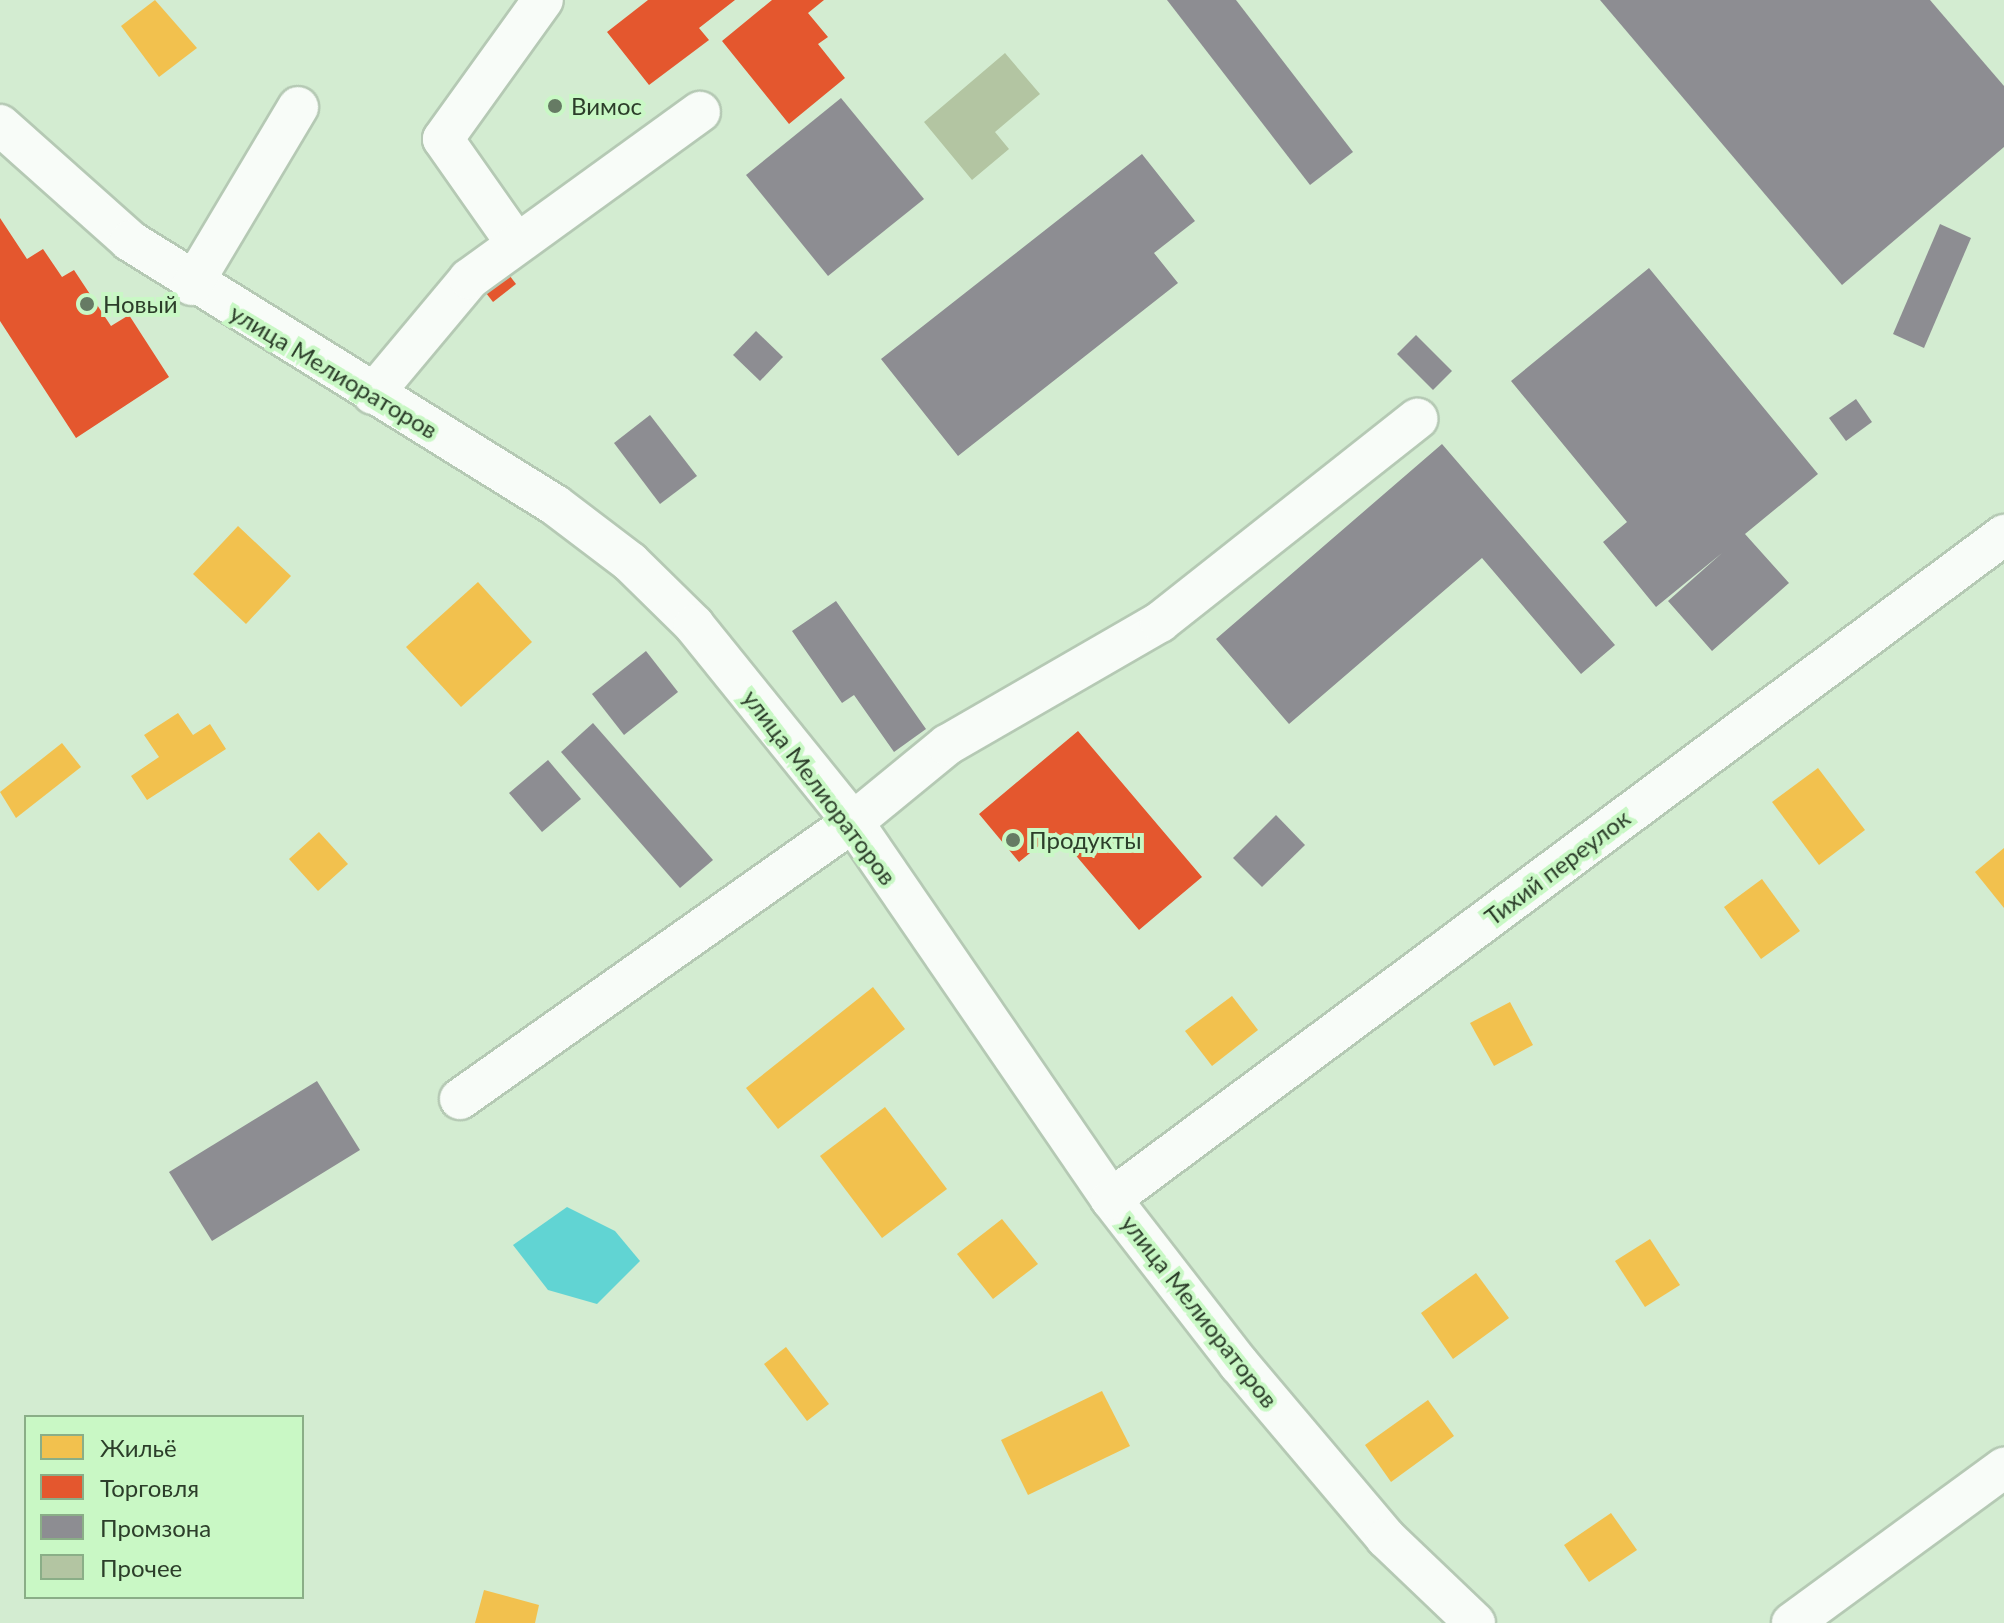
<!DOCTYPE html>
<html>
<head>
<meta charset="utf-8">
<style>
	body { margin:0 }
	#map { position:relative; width:2004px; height:1623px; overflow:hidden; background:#d3ecd1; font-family:Lato,sans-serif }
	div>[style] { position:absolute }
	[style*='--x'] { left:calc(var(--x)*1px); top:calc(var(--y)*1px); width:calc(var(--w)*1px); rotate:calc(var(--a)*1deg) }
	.water>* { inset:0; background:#61d4d3 }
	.homes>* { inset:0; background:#f2c14e }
	.shops>* { inset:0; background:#e4572e }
	.industry>* { inset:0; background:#8d8d92 }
	.building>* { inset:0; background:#b3c5a2 }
	.roads { filter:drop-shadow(2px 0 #b5c9b4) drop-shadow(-2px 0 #b5c9b4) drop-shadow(0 2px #b5c9b4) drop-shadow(0 -2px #b5c9b4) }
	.minor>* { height:40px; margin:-20px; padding:0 20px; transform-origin:20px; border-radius:20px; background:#f8fcf8 }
	.dots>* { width:22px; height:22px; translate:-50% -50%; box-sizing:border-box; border:4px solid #c9f8c5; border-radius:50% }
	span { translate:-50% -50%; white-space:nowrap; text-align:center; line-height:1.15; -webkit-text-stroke:8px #c9f8c5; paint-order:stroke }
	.poi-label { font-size:24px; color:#2c3e2a }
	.left { translate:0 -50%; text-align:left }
	.street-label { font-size:24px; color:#2c3e2a }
	.legend { position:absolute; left:24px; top:1415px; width:280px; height:184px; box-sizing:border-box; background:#c9f8c5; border:2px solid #8aae87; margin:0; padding:10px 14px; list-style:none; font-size:24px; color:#2c3e2a }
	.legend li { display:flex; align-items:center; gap:16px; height:40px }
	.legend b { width:40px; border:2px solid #8aae87 }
</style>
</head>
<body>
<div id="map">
	<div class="water">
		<div style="clip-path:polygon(567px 1207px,615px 1231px,640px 1261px,597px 1304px,548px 1290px,513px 1245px)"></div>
	</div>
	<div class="homes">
		<div style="clip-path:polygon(155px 0,197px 48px,159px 77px,121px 26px)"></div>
		<div style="clip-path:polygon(238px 526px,291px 576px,246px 624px,193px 574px)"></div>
		<div style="clip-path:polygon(478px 582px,532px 642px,461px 707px,406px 647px)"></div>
		<div style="clip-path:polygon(178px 713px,193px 735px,210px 724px,226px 749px,147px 800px,131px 776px,159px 757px,144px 735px)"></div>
		<div style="clip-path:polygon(62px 743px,81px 767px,16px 818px,0 792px)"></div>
		<div style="clip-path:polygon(1818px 768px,1865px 830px,1819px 865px,1772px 802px)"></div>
		<div style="clip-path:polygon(319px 832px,348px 864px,318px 891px,289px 859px)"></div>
		<div style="clip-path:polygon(2004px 848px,2004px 908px,1975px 872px)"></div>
		<div style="clip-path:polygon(1762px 879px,1800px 931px,1761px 959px,1724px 907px)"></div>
		<div style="clip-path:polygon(873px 987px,905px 1029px,778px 1129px,746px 1088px)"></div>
		<div style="clip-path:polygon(1232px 996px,1258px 1030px,1212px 1066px,1185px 1031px)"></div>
		<div style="clip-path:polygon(1510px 1002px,1533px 1045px,1494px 1066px,1470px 1023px)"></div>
		<div style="clip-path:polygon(885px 1107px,947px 1189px,882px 1238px,820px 1156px)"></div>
		<div style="clip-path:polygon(1002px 1219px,1038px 1264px,993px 1299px,957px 1254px)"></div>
		<div style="clip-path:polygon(1650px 1239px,1680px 1285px,1645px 1307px,1615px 1261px)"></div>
		<div style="clip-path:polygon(1476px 1273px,1509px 1318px,1453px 1359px,1421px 1313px)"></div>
		<div style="clip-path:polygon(786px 1347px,829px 1404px,807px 1421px,764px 1364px)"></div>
		<div style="clip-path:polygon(1102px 1391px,1130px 1446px,1028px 1495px,1001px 1440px)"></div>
		<div style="clip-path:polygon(1428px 1400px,1454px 1436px,1391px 1482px,1365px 1445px)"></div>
		<div style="clip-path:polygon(1611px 1513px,1637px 1550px,1589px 1582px,1564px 1545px)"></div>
		<div style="clip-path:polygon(484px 1590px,539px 1605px,535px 1623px,475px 1623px)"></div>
	</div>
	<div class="shops">
		<div style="clip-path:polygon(648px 0,735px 0,699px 28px,709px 40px,649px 85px,607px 32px)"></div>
		<div style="clip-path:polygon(772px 0,824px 0,808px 13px,828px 37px,818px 44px,845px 78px,789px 124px,722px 41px)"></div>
		<div style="clip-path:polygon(0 218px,27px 259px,43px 249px,62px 277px,74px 270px,111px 326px,129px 315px,169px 377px,76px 438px,0 321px)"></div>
		<div style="clip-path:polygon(503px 267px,516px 284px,493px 302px,479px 284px)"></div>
		<div style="clip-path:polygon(1078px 731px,1202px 877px,1139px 930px,1056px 832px,1019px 862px,979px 814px)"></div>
	</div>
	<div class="industry">
		<div style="clip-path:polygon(1167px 0,1236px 0,1353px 152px,1310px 185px)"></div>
		<div style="clip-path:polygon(1600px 0,1930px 0,2004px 86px,2004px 147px,1842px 285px)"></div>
		<div style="clip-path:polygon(841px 98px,924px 199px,828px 276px,746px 175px)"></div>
		<div style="clip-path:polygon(1142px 154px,1195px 221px,1154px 253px,1178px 283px,958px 456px,881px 359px)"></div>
		<div style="clip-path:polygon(1940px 224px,1971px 238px,1924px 348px,1893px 334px)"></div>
		<div style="clip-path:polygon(1649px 268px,1818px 474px,1745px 534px,1789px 583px,1712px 651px,1668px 601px,1722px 553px,1656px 607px,1603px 542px,1627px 522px,1511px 381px)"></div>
		<div style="clip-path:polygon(756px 331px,783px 357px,760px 381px,733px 355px)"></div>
		<div style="clip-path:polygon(1416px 335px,1452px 371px,1433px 390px,1397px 354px)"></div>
		<div style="clip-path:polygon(1856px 399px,1872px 422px,1846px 441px,1829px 418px)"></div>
		<div style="clip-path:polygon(650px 415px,697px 476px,660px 504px,614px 443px)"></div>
		<div style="clip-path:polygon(1442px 444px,1615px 645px,1581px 674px,1482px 558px,1289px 724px,1216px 639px)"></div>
		<div style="clip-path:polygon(836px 601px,926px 729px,894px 752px,854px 695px,842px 703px,792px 631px)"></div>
		<div style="clip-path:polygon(646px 651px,678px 692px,624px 735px,592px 694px)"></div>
		<div style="clip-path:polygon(593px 723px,713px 860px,680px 888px,561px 752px)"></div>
		<div style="clip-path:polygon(548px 760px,581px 799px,542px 832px,509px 793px)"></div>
		<div style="clip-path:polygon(1276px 815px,1305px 845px,1262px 887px,1233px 858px)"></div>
		<div style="clip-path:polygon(317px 1081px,360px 1150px,212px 1241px,169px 1172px)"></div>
	</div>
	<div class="building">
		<div style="clip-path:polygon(1005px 53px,1040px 94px,995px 132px,1009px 149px,972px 180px,924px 122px)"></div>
	</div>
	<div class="roads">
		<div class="minor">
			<div style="--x:0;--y:125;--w:174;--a:41.7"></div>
			<div style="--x:130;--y:241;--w:500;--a:31.85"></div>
			<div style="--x:555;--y:505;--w:94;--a:37.2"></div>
			<div style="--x:630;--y:562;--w:90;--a:44.5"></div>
			<div style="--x:694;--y:625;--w:253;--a:51.1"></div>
			<div style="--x:853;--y:822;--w:457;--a:55.6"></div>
			<div style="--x:1111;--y:1199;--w:209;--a:52.2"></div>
			<div style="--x:1239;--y:1364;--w:228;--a:49.8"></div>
			<div style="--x:1386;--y:1538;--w:123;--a:43.7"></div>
			<div style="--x:516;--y:243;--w:127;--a:-125.1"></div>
			<div style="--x:443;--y:139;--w:171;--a:-54.3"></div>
			<div style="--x:192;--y:285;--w:207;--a:-59.2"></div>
			<div style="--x:373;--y:394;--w:150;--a:-50.1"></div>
			<div style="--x:469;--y:279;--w:285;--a:-35.9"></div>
			<div style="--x:460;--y:1099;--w:481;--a:-35.2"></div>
			<div style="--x:853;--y:822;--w:122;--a:-39.3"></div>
			<div style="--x:947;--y:745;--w:246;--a:-30"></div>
			<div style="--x:1160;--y:622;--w:328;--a:-38.3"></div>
			<div style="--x:1111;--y:1199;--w:1113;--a:-36.63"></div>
			<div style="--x:1792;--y:1623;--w:263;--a:-36.2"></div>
		</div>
	</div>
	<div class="dots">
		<div style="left:555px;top:106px;background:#667b64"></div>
		<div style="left:87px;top:304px;background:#667b64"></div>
		<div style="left:1013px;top:840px;background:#667b64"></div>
	</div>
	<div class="poi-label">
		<span class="left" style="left:571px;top:106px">Вимос</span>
		<span class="left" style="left:103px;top:304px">Новый</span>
		<span class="left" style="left:1029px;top:840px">Продукты</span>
	</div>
	<div class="street-label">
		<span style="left:334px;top:371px;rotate:31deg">улица Мелиораторов</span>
		<span style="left:820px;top:787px;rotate:53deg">улица Мелиораторов</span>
		<span style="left:1557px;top:867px;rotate:-37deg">Тихий переулок</span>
		<span style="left:1200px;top:1311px;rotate:52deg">улица Мелиораторов</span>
	</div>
	<ul class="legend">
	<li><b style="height:22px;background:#f2c14e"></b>Жильё</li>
	<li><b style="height:22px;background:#e4572e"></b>Торговля</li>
	<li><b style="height:22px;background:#8d8d92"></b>Промзона</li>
	<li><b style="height:22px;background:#b3c5a2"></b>Прочее</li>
	</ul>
</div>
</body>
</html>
